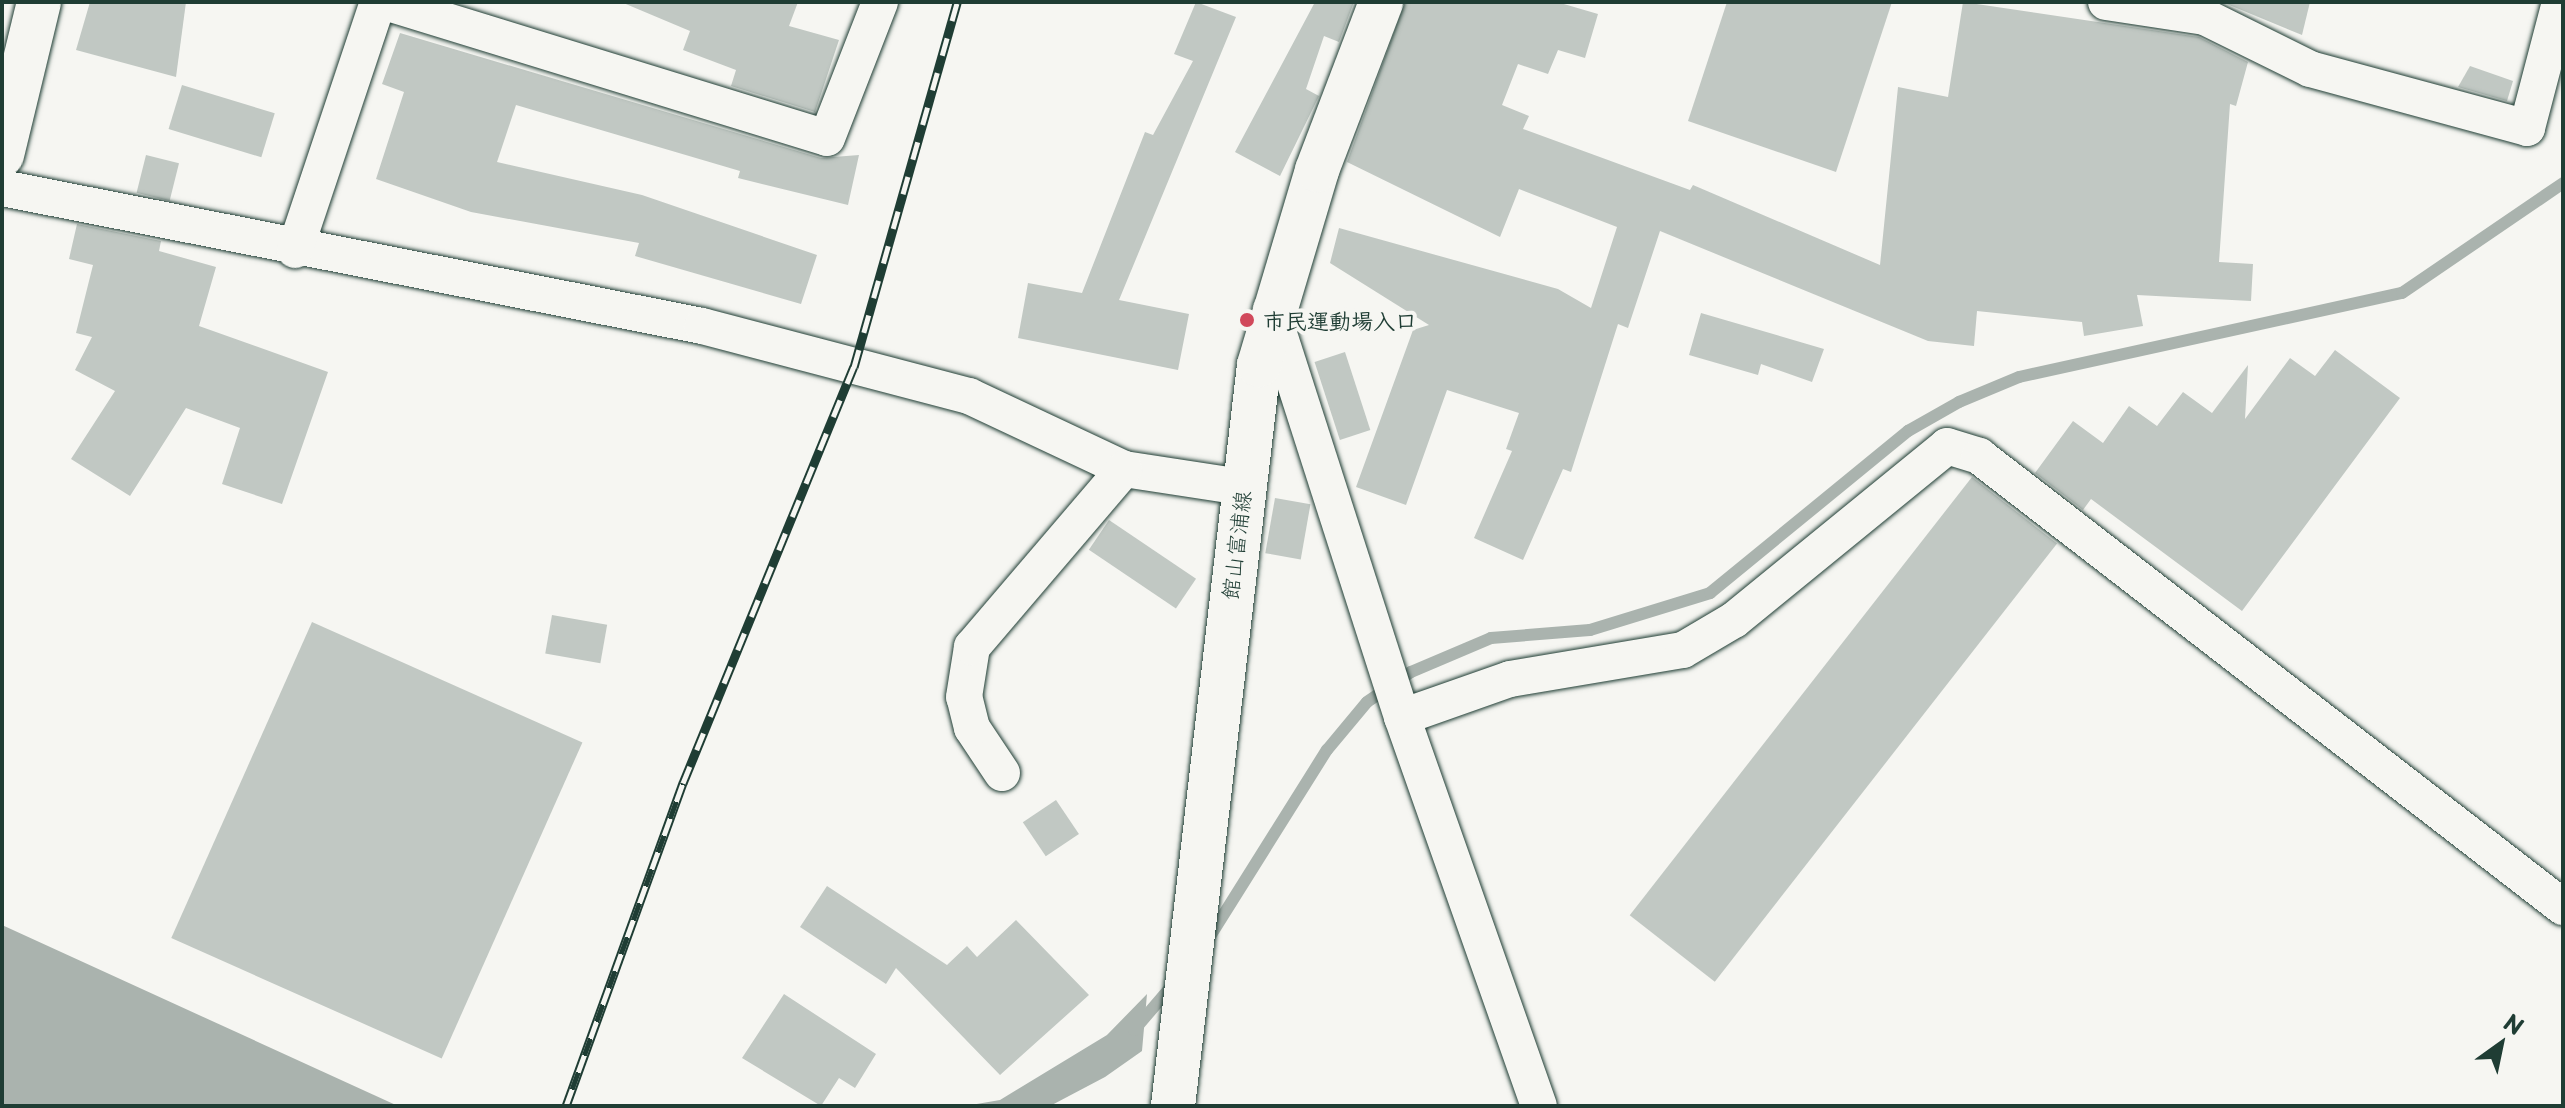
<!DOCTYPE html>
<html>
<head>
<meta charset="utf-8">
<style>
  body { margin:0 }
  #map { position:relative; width:2565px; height:1108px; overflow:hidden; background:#f6f6f2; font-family:"Playpen Sans","Klee One",sans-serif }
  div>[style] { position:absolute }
  .water>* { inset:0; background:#aab3ae }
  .stream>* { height:12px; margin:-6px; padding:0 6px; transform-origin:6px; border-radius:6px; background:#aab3ae }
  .building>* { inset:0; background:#c1c8c3; transform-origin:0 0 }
  .roads { filter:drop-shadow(0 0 2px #1f3d34) drop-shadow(0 0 2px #1f3d34) }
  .minor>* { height:36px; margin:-18px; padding:0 18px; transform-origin:18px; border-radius:18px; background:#f6f6f2 }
  .tertiary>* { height:44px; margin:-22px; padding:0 22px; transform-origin:22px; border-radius:22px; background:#f6f6f2 }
  .secondary>* { height:44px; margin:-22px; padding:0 22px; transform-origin:22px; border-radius:22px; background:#f6f6f2 }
  .rail>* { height:9px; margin-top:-4.5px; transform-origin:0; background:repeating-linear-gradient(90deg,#f6f6f2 0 18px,#1f3d34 0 36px); box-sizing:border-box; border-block:2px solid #1f3d34 }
  .dots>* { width:22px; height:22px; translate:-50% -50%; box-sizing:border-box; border:4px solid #f6f6f2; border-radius:50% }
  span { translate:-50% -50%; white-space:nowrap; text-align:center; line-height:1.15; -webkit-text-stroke:8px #f6f6f2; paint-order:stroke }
  .poi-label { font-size:22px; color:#1f3d34; font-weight:700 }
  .left { translate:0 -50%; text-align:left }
  .street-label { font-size:22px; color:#1f3d34 }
  .frame { position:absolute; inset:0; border:4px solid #1f3d34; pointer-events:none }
  .north { position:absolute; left:2461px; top:1004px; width:80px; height:80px; -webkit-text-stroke:6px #f6f6f2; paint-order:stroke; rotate:33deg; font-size:22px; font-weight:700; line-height:32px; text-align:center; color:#1f3d34 }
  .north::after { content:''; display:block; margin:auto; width:28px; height:36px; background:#1f3d34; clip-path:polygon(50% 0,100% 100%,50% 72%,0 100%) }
</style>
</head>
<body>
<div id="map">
  <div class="water">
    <div style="clip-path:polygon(2px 925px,398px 1106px,2px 1106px)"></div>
    <div style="clip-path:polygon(1147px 994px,1142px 1051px,1105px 1077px,1050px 1106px,965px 1106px,1000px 1100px,1107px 1035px)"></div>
  </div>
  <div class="stream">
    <div style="left:1207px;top:941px;width:226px;rotate:-57.9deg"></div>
    <div style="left:1327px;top:750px;width:62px;rotate:-50.2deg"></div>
    <div style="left:1367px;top:702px;width:53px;rotate:-34.3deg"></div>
    <div style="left:1411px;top:672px;width:87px;rotate:-23deg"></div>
    <div style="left:1491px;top:638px;width:99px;rotate:-4.6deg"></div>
    <div style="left:1590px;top:630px;width:126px;rotate:-17.1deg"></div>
    <div style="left:1710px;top:593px;width:256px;rotate:-39.3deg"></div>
    <div style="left:1908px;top:431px;width:59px;rotate:-29.6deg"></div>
    <div style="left:1959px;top:402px;width:65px;rotate:-22.6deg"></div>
    <div style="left:2019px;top:377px;width:392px;rotate:-12.4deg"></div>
    <div style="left:2402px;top:293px;width:195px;rotate:-34.3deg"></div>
    <div style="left:1134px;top:1030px;width:57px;rotate:-49.3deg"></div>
  </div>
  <div class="building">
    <div style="clip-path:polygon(90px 2px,186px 2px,176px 77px,76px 50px)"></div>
    <div style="clip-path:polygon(621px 2px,798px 2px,789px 26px,839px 40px,815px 112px,731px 86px,736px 70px,683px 50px,690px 31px)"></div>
    <div style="clip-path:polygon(1196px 2px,1236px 17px,1119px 300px,1189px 314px,1178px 370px,1018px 338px,1028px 283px,1082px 293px,1145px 132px,1153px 135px,1193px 61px,1174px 54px)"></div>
    <div style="clip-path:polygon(1315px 2px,1354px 2px,1339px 42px,1324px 36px,1306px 89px,1319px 96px,1280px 176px,1235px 152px)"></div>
    <div style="clip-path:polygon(1405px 2px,1557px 2px,1598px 14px,1585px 58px,1558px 50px,1548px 74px,1518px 64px,1502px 105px,1529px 116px,1523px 129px,1690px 190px,1693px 185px,1880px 265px,1898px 87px,1948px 97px,1963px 2px,2199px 37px,2248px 62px,2236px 106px,2230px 104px,2219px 262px,2253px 264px,2251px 301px,2137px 295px,2143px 326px,2084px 336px,2082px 322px,1977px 311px,1974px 346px,1928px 341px,1660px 231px,1628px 328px,1618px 324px,1571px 472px,1563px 469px,1523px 560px,1474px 538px,1512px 451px,1506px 449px,1519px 413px,1447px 390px,1406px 505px,1356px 487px,1413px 330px,1429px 325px,1330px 263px,1339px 228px,1558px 289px,1591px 308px,1617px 227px,1519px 189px,1500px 237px,1347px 162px)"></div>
    <div style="clip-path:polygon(1727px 2px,1892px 2px,1836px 172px,1688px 121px)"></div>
    <div style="clip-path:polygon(2222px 2px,2310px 2px,2302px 35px)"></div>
    <div style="clip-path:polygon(400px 33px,821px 158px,859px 155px,848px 205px,738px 178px,740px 171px,516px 105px,497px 162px,642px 195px,817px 255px,801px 304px,635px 256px,639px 243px,471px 212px,376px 179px,404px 92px,382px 84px)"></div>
    <div style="clip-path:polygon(2470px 66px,2513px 81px,2507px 101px,2458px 87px)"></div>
    <div style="left:182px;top:85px;width:97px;height:46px;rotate:17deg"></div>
    <div style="left:146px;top:155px;width:34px;height:39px;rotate:14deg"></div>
    <div style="clip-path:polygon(77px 224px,161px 241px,159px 251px,216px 267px,199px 326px,328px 372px,282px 504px,222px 484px,240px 428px,186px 408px,130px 496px,71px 459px,115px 391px,75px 370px,92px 337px,76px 333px,93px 265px,69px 259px)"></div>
    <div style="clip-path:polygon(1701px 313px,1824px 349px,1812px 382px,1761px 364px,1758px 375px,1689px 355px)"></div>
    <div style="clip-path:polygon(2335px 350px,2400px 398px,2242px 611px,2091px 499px,2083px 510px,2035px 473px,2073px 421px,2103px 443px,2129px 406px,2157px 426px,2183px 392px,2212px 413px,2248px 365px,2245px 419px,2290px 358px,2315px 376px)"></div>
    <div style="left:1345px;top:352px;width:82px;height:32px;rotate:72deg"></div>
    <div style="left:1972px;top:477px;width:108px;height:556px;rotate:38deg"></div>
    <div style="left:1275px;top:498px;width:36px;height:56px;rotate:10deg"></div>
    <div style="left:1109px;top:520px;width:105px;height:36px;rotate:34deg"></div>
    <div style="left:552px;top:615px;width:56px;height:39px;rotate:10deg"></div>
    <div style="left:312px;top:622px;width:296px;height:346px;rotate:24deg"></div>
    <div style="left:1056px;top:800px;width:41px;height:40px;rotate:56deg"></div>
    <div style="clip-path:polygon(827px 886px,947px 965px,967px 946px,977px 957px,1016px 920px,1089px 995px,1000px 1075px,896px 968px,886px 984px,800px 927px)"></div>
    <div style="clip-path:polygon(784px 994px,876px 1054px,855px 1088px,839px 1078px,821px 1106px,742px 1058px)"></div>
  </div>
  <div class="roads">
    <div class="minor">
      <div style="left:385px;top:2px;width:462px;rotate:17.1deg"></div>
      <div style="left:827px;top:138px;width:146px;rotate:-68.7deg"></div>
      <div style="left:2106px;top:2px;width:100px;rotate:8.6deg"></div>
      <div style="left:2205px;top:17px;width:117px;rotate:26.3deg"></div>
      <div style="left:2310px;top:69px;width:225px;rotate:15.2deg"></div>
      <div style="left:2527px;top:128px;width:130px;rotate:-75.3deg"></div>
      <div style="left:2px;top:188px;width:713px;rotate:11.15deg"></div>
      <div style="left:702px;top:326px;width:276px;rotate:14.7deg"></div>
      <div style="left:969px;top:396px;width:171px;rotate:25.2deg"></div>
      <div style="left:1124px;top:469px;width:119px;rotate:8.7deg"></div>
      <div style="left:295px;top:250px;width:262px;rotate:-71.5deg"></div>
      <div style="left:1271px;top:309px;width:429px;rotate:72.2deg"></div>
      <div style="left:1402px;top:717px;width:412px;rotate:70.6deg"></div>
      <div style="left:1402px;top:717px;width:114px;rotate:-19.4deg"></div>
      <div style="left:1510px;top:679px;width:175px;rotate:-9.5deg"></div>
      <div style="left:1683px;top:650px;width:59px;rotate:-30.5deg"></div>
      <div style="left:1734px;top:620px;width:275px;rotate:-39.2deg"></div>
      <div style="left:1947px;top:446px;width:34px;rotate:17deg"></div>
      <div style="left:1979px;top:456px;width:738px;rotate:37.68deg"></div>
      <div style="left:1002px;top:773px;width:54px;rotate:-123.7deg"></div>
      <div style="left:972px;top:728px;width:32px;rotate:-104deg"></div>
      <div style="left:964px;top:697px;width:51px;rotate:-80.9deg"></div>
      <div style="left:972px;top:647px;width:234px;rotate:-49.5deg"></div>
    </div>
    <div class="tertiary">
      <div style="left:2px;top:155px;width:157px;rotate:-76.4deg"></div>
    </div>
    <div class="secondary">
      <div style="left:1173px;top:1106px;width:746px;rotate:-83.38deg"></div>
      <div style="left:1259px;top:365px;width:203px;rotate:-73.4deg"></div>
      <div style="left:1317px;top:170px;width:180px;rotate:-69.1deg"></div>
    </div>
  </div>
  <div class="rail">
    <div style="left:566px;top:1106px;width:344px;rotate:-70.1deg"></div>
    <div style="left:683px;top:783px;width:450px;rotate:-67.7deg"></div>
    <div style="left:854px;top:367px;width:379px;rotate:-74.2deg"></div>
  </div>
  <div class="dots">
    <div style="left:1247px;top:320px;background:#d1495b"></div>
  </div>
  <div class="poi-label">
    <span class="left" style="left:1263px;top:320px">市民運動場入口</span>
  </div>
  <div class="street-label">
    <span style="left:1235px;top:545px;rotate:-83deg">館山富浦線</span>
  </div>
  <div class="frame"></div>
  <div class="north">N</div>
</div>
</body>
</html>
